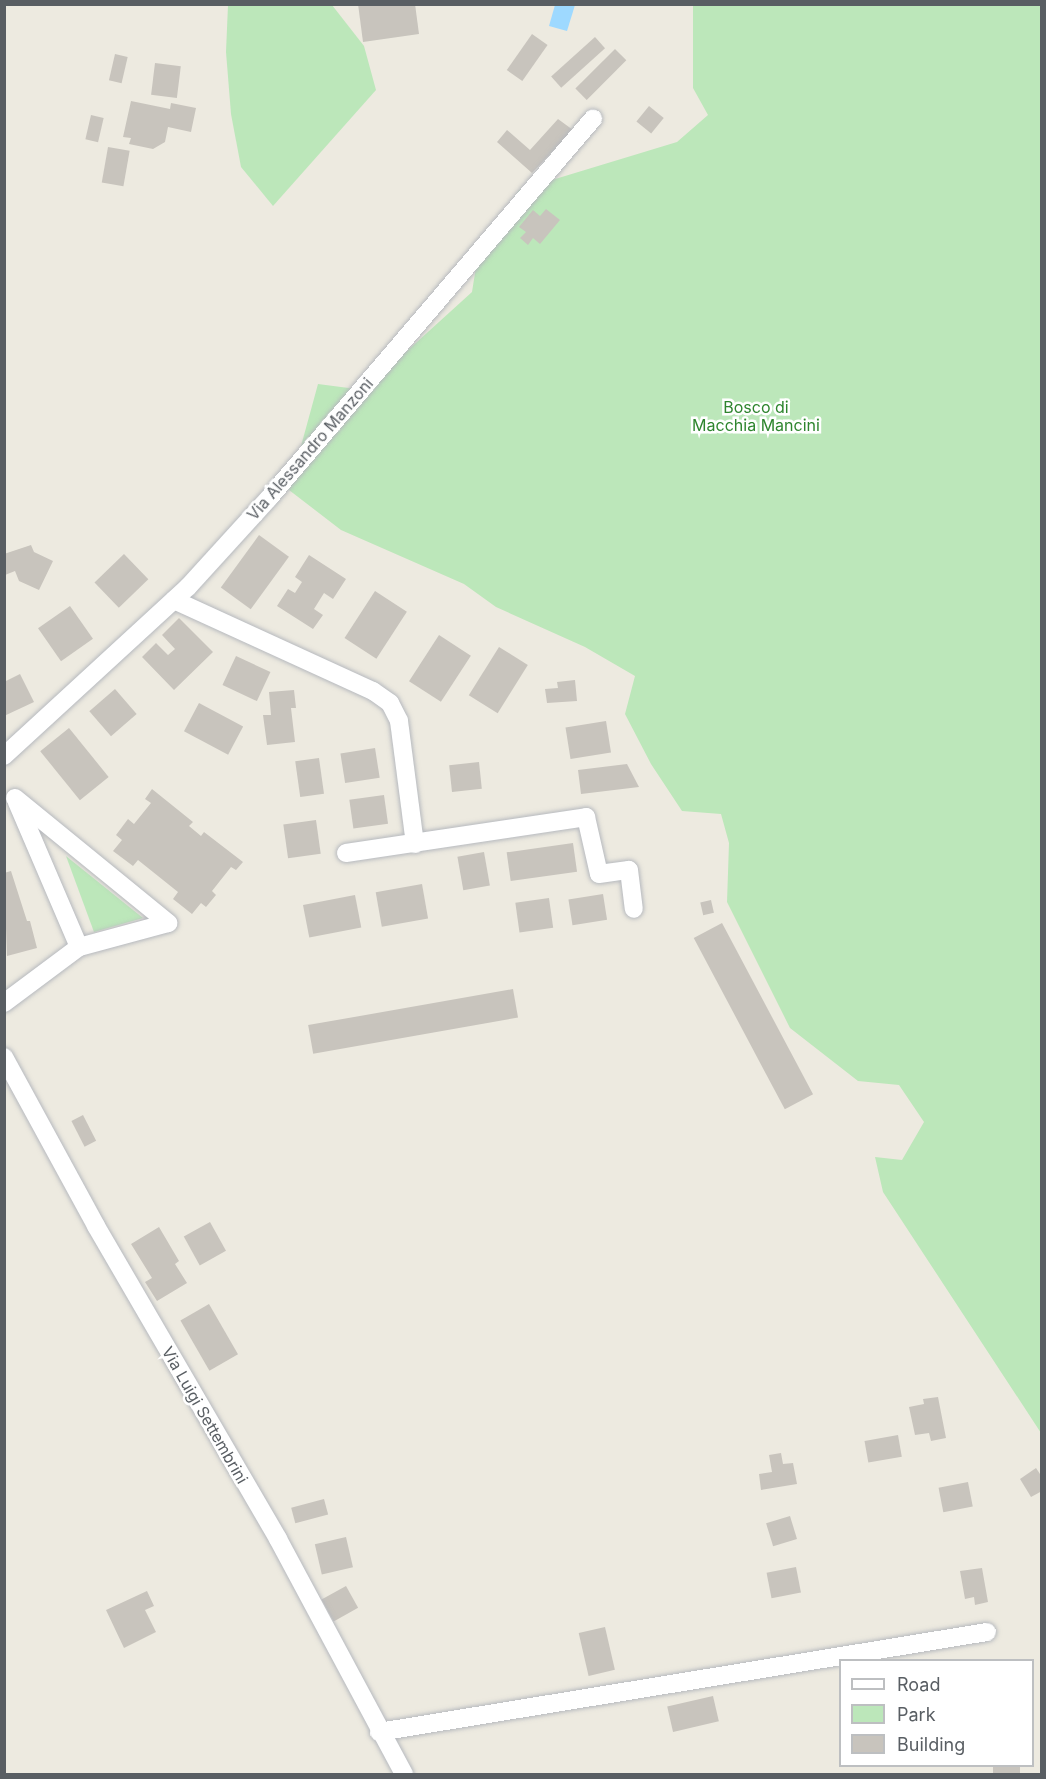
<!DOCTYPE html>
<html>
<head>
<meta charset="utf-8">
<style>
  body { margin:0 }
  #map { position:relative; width:1046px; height:1779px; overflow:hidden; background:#edeae0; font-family:Inter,sans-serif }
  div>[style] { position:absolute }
  .green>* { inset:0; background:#bce7ba }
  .water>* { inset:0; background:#9ed9ff }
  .building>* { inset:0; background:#c8c4bd; transform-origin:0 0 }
  .roads { filter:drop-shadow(0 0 2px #b6b9be) drop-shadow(0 0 2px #b6b9be) }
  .minor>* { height:18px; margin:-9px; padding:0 9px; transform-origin:9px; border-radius:9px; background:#fff }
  span { translate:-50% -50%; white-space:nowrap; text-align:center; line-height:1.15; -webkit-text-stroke:5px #fff; paint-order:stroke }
  .park-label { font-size:16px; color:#2e852e }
  .street-label { font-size:16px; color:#595e63 }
  .frame { position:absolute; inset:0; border:6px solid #595e63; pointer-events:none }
  .legend { position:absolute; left:839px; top:1659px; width:195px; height:108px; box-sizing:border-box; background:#fff; border:2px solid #bdbfc1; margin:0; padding:8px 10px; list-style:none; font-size:18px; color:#595e63 }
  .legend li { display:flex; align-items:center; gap:12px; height:30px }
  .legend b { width:30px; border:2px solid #bdbfc1 }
</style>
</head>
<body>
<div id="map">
  <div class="green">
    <div style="clip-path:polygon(228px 5px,332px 5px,364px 46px,376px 90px,273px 206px,241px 167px,231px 114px,226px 52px)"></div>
    <div style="clip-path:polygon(693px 5px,1041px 5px,1041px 1433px,883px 1192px,875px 1157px,902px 1160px,924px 1122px,899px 1085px,858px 1081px,790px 1028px,727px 902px,729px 843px,721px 814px,682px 811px,651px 764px,625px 714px,635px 676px,585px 647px,496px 607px,464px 584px,341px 530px,289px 490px,318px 384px,364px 390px,472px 292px,479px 248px,519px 190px,677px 142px,708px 115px,693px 88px)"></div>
    <div style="clip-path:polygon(66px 856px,143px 918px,94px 932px)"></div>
  </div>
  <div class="water">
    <div style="clip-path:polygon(555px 5px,575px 5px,567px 31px,549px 26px)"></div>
  </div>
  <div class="building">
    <div style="clip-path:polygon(358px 4px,415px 4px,419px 34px,363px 42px)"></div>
    <div style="left:532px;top:34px;width:19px;height:44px;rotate:35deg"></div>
    <div style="left:595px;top:37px;width:15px;height:59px;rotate:48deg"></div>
    <div style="left:615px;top:49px;width:16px;height:56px;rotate:45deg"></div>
    <div style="left:115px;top:54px;width:13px;height:27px;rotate:13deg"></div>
    <div style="left:155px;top:63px;width:26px;height:32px;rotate:7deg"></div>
    <div style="clip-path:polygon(131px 101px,170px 109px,171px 103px,196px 108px,191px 132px,168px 127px,165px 142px,153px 149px,129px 144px,131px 138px,123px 137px)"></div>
    <div style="left:649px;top:106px;width:19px;height:20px;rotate:39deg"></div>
    <div style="left:91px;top:115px;width:13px;height:25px;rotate:13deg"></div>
    <div style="clip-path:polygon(558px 119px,573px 130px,532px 173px,497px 142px,507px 130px,530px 150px)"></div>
    <div style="left:108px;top:147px;width:22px;height:36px;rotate:10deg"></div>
    <div style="clip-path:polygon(546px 209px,560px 220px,540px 244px,533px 238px,528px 245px,520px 238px,526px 232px,519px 227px,533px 210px,540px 216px)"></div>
    <div style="left:259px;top:535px;width:37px;height:65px;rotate:36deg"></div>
    <div style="clip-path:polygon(31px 545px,34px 552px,53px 561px,39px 590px,19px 581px,15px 571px,5px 575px,4px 573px,4px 554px)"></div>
    <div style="left:124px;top:554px;width:35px;height:41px;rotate:46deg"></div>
    <div style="clip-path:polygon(309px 555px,346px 579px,333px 599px,324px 593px,314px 609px,323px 615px,313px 629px,277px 606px,288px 589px,295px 593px,302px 582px,295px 577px)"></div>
    <div style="left:375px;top:591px;width:38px;height:56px;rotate:33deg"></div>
    <div style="left:70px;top:606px;width:40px;height:39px;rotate:55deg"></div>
    <div style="clip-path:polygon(179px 618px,213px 652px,174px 690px,142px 657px,156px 643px,168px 655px,175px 649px,162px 635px)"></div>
    <div style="left:439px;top:635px;width:38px;height:55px;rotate:33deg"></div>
    <div style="left:499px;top:647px;width:34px;height:57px;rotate:32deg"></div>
    <div style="left:236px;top:656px;width:38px;height:32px;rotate:25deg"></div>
    <div style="clip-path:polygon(20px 674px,34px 702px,4px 716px,4px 682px)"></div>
    <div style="clip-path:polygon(575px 680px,577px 701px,547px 703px,545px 689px,558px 688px,557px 682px)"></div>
    <div style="left:115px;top:689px;width:33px;height:34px;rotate:49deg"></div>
    <div style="clip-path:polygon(294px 690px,296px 708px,291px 708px,295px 742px,267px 745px,263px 715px,271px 715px,269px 692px)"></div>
    <div style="left:199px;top:703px;width:50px;height:32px;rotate:28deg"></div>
    <div style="left:606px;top:721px;width:32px;height:41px;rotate:81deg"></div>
    <div style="left:69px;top:728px;width:63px;height:37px;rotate:51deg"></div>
    <div style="left:375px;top:748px;width:30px;height:35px;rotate:81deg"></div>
    <div style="left:319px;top:758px;width:36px;height:24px;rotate:82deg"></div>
    <div style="left:479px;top:762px;width:27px;height:30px;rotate:84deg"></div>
    <div style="clip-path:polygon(627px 764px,639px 787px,581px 794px,578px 770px)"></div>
    <div style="clip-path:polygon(152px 789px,193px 822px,189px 826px,201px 836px,204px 832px,243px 862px,236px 870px,231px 867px,212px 891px,216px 895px,206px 907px,201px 903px,192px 914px,173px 899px,178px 892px,138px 860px,133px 866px,113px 851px,122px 840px,116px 835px,128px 819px,134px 824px,151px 803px,145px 799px)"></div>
    <div style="left:384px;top:795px;width:29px;height:35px;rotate:82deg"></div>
    <div style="left:316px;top:820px;width:34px;height:33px;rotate:82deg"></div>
    <div style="left:573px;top:843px;width:29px;height:67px;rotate:82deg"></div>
    <div style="left:484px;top:852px;width:34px;height:27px;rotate:80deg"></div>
    <div style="clip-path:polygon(11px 871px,27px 921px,30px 921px,37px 948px,7px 956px,4px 873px)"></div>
    <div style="left:422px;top:884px;width:35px;height:47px;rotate:80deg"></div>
    <div style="left:603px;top:894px;width:26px;height:35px;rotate:81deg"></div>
    <div style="left:355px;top:895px;width:33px;height:53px;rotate:79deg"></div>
    <div style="left:549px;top:898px;width:30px;height:34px;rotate:82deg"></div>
    <div style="left:711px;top:900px;width:13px;height:11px;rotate:77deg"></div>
    <div style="left:722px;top:923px;width:194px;height:32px;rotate:62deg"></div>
    <div style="left:513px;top:989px;width:29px;height:208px;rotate:80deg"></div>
    <div style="left:83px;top:1115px;width:29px;height:13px;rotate:63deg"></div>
    <div style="left:210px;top:1222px;width:33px;height:30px;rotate:61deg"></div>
    <div style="clip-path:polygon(159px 1227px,179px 1261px,175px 1264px,187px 1283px,157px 1301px,145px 1282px,152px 1278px,131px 1244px)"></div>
    <div style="left:209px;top:1304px;width:58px;height:33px;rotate:60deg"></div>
    <div style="clip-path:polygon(938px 1397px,946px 1438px,931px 1441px,929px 1433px,915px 1435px,909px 1407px,924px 1404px,923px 1399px)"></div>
    <div style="left:898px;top:1435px;width:22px;height:34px;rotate:80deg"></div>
    <div style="clip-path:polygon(781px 1453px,783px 1464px,793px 1463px,797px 1484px,761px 1490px,759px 1474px,772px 1472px,769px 1455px)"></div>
    <div style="clip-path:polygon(1036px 1468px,1042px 1477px,1042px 1491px,1031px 1497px,1020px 1479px)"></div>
    <div style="left:968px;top:1482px;width:25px;height:30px;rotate:79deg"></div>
    <div style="left:324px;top:1499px;width:16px;height:34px;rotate:75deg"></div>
    <div style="left:790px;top:1516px;width:24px;height:25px;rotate:73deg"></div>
    <div style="left:346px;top:1537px;width:31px;height:32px;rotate:77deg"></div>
    <div style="left:796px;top:1567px;width:26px;height:30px;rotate:79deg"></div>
    <div style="clip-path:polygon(982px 1568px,988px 1602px,975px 1605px,974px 1597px,965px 1599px,960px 1571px)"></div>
    <div style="left:346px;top:1586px;width:25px;height:28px;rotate:61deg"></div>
    <div style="clip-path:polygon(147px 1591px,154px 1606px,145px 1610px,156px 1632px,124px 1648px,106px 1610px)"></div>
    <div style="left:605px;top:1627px;width:44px;height:27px;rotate:77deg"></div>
    <div style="left:713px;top:1696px;width:26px;height:47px;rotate:77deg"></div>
    <div style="left:993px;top:1766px;width:27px;height:8px"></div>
  </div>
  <div class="roads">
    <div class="minor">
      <div style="left:174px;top:600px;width:219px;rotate:24.6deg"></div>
      <div style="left:373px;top:691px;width:21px;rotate:35deg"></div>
      <div style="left:390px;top:703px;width:20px;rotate:63deg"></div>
      <div style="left:399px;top:721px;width:124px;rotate:82.6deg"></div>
      <div style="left:4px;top:756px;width:250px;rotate:-42.6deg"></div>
      <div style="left:188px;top:587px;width:120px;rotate:-47.7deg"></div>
      <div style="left:269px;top:498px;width:499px;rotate:-49.5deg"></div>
      <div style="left:15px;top:798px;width:198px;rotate:39.2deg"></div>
      <div style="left:168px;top:923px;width:92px;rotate:164.9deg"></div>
      <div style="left:346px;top:853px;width:243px;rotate:-8.5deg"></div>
      <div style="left:586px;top:817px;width:58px;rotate:77.2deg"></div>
      <div style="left:599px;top:874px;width:30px;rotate:-8deg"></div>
      <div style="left:629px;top:870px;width:39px;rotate:83deg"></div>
      <div style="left:4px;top:1003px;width:94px;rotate:-36.7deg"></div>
      <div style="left:79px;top:947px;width:158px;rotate:-113.2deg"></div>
      <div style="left:4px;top:1057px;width:192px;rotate:61.4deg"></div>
      <div style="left:96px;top:1226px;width:362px;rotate:59.8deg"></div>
      <div style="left:278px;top:1539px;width:267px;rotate:61.8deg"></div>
      <div style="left:379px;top:1732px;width:616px;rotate:-9.34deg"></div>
    </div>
  </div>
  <div class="park-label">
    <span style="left:756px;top:416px">Bosco di<br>Macchia Mancini</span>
  </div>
  <div class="street-label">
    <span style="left:310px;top:449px;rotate:-49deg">Via Alessandro Manzoni</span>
    <span style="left:205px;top:1415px;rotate:60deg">Via Luigi Settembrini</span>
  </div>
  <div class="frame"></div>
  <ul class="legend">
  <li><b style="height:8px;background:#fff"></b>Road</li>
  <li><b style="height:16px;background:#bce7ba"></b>Park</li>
  <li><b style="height:16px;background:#c8c4bd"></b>Building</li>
  </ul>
</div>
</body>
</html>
